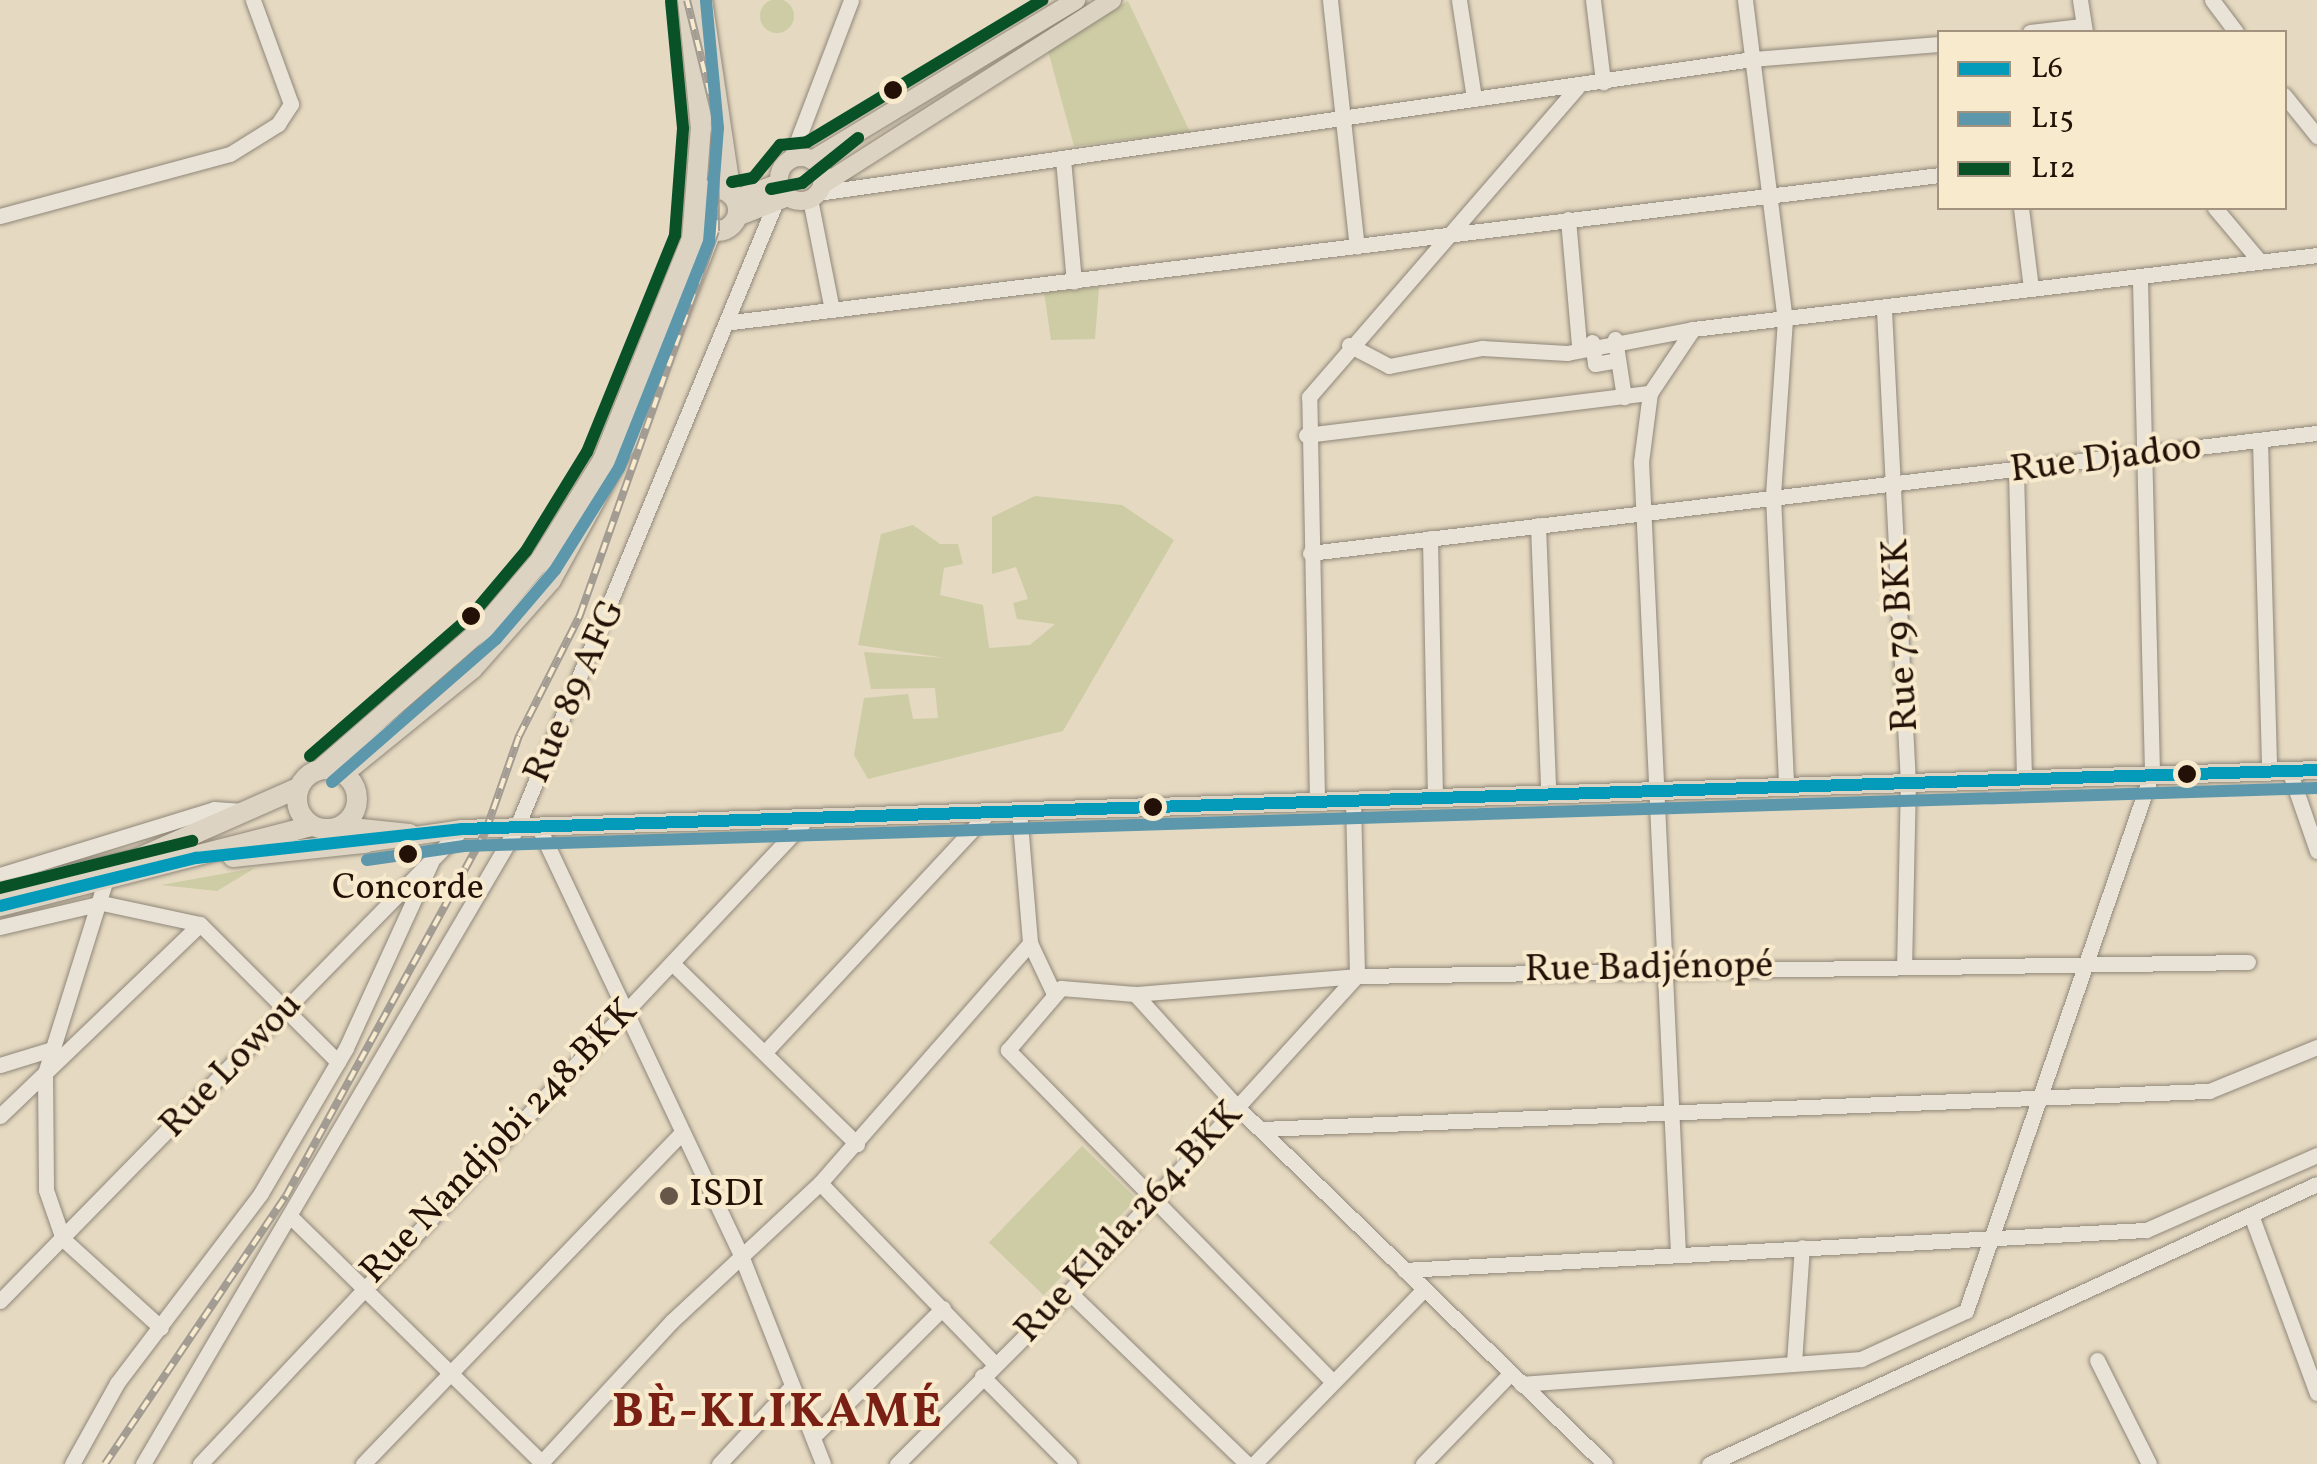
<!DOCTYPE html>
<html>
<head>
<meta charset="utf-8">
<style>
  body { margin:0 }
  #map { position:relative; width:2317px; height:1464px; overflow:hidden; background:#e5d9c1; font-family:Vollkorn,serif }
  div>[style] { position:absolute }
  .green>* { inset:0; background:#cdcca5; transform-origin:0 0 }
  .round { border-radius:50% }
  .roads { filter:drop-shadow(0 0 2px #908779) drop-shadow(0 0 2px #908779) }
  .minor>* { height:15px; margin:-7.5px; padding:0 7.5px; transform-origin:7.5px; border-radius:7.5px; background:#e9e3d7 }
  .major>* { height:18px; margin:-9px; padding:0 9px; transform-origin:9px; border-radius:9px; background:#dcd3c2 }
  .major>.ring { margin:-9px; padding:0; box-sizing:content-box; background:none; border:18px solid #dcd3c2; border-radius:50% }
  .highway>* { height:20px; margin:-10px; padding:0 10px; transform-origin:10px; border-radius:10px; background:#dcd3c2 }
  .highway>.ring { margin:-10px; padding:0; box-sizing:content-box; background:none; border:20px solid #dcd3c2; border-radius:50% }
  .rail>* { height:8px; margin-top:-4px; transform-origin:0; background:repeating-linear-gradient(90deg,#f8eacd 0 11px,#a39c92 0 22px); box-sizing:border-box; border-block:2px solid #a39c92 }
  .bus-1>* { height:12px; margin:-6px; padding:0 6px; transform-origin:6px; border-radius:6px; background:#049aba }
  .bus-2>* { height:12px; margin:-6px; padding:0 6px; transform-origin:6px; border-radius:6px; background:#5c97ab }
  .bus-3>* { height:12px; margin:-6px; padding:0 6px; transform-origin:6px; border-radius:6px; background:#095228 }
  .dots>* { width:28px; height:28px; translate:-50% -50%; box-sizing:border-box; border:5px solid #f8eacd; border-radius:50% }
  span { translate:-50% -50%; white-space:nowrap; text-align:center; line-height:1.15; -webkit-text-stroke:8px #f8eacd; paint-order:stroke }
  .bus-label { font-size:36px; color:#231107 }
  .street-label { font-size:38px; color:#231107 }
  .poi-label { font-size:38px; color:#231107 }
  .left { translate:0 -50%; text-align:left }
  .district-label { font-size:48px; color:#7a1f14; font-weight:700; letter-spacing:2.5px }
  .legend { position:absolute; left:1937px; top:30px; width:350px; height:180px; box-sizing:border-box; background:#f8eacd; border:2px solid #a3937e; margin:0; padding:12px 18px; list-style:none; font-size:30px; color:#231107 }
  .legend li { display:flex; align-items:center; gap:20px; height:50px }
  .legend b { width:50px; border:2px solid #a3937e }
</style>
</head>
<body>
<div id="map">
  <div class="green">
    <div class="round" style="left:760px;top:-1px;width:34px;height:34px"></div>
    <div style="clip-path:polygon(1128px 1px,1190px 132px,1074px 146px,1047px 47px)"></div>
    <div style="clip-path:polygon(1099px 287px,1095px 339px,1051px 340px,1044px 292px)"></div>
    <div style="clip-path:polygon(1035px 496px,1122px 505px,1174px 540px,1063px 731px,868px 779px,854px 755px,864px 698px,908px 694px,913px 719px,938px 718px,935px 688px,871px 689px,864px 652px,946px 658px,858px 645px,881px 534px,913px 525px,940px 544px,958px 544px,963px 564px,944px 568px,940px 595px,983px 605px,989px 648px,1030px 645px,1055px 624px,1017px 619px,1013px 603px,1028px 599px,1016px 567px,992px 574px,992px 517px)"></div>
    <div style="clip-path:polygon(255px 868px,217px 891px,161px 885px)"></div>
    <div style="left:1082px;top:1146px;width:76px;height:134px;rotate:44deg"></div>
  </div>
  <div class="roads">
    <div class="minor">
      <div style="left:1330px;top:0;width:248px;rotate:83.8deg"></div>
      <div style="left:1459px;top:0;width:99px;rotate:81.3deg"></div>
      <div style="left:1593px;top:0;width:83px;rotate:83deg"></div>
      <div style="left:1745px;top:0;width:321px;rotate:82.9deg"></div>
      <div style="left:1785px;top:319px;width:177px;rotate:93.9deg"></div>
      <div style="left:1773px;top:496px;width:287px;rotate:87.4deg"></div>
      <div style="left:2080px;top:0;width:32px;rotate:81deg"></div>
      <div style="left:2212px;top:0;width:40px;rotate:53deg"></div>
      <div style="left:2030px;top:32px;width:50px;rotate:-6.8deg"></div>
      <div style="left:2284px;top:95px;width:53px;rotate:51.2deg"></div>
      <div style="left:1063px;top:159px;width:123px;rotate:84.9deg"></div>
      <div style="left:790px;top:160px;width:171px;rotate:-69.1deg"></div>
      <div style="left:818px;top:193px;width:944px;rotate:-8.16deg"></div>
      <div style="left:1752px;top:59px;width:189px;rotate:-4.6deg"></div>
      <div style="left:810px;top:199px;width:113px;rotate:78.8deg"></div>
      <div style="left:2021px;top:208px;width:81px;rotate:82.9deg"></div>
      <div style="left:2215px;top:208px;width:67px;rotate:49.9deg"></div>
      <div style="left:0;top:216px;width:238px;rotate:-15.1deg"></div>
      <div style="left:230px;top:154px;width:57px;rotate:-32deg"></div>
      <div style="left:278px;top:124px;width:24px;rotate:-57deg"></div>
      <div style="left:291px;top:104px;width:111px;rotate:-110.1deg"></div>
      <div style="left:1568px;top:219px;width:126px;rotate:85deg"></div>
      <div style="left:1884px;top:310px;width:470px;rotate:87.1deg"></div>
      <div style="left:1908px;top:779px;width:185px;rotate:91.2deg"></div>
      <div style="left:732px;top:322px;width:1217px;rotate:-6.94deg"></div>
      <div style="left:1615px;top:339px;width:59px;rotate:81.2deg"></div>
      <div style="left:1592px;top:342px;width:22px;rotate:82deg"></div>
      <div style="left:1595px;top:364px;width:23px;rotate:-10deg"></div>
      <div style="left:1349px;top:345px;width:45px;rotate:27.7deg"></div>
      <div style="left:1389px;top:366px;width:95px;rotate:-11deg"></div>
      <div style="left:1482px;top:348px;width:85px;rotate:3.4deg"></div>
      <div style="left:1567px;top:353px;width:128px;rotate:-10.8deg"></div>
      <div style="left:1306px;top:435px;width:347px;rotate:-7deg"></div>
      <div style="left:2260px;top:441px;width:329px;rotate:88.4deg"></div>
      <div style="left:2016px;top:472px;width:302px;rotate:88.5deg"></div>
      <div style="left:1538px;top:525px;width:266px;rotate:87.8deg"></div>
      <div style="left:1430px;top:538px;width:257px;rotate:88.9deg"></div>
      <div style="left:1310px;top:553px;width:1014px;rotate:-6.8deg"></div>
      <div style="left:2289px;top:770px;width:86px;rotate:70.9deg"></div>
      <div style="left:1317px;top:799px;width:402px;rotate:-91.1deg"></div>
      <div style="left:1309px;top:397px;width:409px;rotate:-49.1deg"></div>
      <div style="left:1019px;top:811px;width:132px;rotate:85.2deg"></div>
      <div style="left:1030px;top:943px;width:56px;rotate:64.8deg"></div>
      <div style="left:540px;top:830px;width:473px;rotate:64.7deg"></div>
      <div style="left:742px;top:1258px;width:221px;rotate:68.5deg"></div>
      <div style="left:0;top:875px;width:224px;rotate:-17.1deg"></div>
      <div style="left:214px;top:809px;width:32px;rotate:4deg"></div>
      <div style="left:105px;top:882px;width:200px;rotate:107.4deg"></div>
      <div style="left:45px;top:1073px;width:117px;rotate:89.5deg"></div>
      <div style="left:46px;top:1190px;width:52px;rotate:70.9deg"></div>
      <div style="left:63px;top:1239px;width:132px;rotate:42.2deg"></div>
      <div style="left:0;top:927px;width:105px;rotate:-13.2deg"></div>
      <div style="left:102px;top:903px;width:100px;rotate:12.1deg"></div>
      <div style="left:200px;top:924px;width:195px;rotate:45deg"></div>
      <div style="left:672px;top:963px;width:259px;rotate:44.4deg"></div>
      <div style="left:1135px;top:994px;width:154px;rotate:47.9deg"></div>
      <div style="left:1238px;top:1108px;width:511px;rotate:44.13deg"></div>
      <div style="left:765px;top:1052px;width:328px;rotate:-47deg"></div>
      <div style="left:0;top:1065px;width:54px;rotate:-17.1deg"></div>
      <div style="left:0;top:1116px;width:277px;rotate:-43.8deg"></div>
      <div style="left:1261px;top:1129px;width:949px;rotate:-2.3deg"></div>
      <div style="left:2209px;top:1091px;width:117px;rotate:-22.2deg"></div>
      <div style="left:820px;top:1183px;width:252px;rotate:46deg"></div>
      <div style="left:2251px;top:1215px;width:190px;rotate:69.7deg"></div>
      <div style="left:293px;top:1219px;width:350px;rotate:44.4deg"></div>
      <div style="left:1678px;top:1254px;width:793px;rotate:-92.67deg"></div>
      <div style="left:1641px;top:462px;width:70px;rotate:-82.6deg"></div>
      <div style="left:1650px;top:393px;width:77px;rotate:-56.1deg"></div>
      <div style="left:1693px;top:329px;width:628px;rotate:-6.76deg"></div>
      <div style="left:1404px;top:1270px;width:743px;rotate:-3.09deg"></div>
      <div style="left:2146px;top:1230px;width:187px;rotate:-23.7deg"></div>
      <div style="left:1069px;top:1292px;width:248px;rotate:44deg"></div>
      <div style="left:0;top:1301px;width:660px;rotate:-45.61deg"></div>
      <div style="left:2097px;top:1360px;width:116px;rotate:63.4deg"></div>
      <div style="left:1794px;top:1363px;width:116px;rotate:-86.1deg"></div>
      <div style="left:982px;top:1376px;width:124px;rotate:45.3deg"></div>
      <div style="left:1333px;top:1382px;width:465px;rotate:-134.4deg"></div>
      <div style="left:1008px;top:1050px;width:82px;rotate:-49.5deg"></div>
      <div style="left:1061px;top:988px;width:74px;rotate:4.6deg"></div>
      <div style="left:1135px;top:994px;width:223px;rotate:-4.6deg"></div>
      <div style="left:1357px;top:976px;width:891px;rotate:-0.9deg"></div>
      <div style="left:1521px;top:1384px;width:341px;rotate:-4.2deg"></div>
      <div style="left:1861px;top:1359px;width:115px;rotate:-24.6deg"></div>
      <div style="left:1966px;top:1311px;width:570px;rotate:-70.96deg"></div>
      <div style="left:2152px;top:772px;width:496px;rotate:-91.4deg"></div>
      <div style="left:813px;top:1437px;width:183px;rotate:-44.8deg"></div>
      <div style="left:72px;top:1464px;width:93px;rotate:-60.9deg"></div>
      <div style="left:117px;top:1383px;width:238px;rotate:-52.8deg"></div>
      <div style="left:261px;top:1193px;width:168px;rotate:-59.6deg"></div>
      <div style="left:346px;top:1048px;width:205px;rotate:-65.4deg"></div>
      <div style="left:143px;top:1464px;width:736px;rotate:-59.57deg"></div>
      <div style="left:516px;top:829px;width:674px;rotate:-67.5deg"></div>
      <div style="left:200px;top:1464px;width:880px;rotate:-46.75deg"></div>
      <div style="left:363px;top:1464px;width:460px;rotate:-46.1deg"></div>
      <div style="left:540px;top:1464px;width:195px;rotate:-47.3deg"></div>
      <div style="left:672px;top:1321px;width:202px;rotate:-43deg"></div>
      <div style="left:820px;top:1183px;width:319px;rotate:-48.8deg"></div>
      <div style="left:719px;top:1464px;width:105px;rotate:-46.9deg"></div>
      <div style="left:897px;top:1464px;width:243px;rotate:-45deg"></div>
      <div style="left:1069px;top:1292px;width:428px;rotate:-47.7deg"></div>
      <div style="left:1357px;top:976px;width:177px;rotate:-91.3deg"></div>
      <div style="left:1254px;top:1464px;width:241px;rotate:-45.8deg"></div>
      <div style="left:1423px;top:1464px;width:125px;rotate:-46deg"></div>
      <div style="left:1709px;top:1464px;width:669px;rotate:-24.73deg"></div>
    </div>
    <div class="major">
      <div class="ring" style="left:779px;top:157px;width:26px;height:26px"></div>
      <div style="left:812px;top:160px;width:309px;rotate:-31.2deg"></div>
      <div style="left:822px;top:185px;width:344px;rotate:-32.5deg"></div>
      <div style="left:735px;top:199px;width:47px;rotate:-20deg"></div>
      <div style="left:737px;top:217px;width:55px;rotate:-21.4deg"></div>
      <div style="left:342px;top:826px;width:68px;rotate:5.9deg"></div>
      <div style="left:332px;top:829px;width:36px;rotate:23deg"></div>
      <div style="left:365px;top:843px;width:98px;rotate:-8.2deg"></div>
      <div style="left:462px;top:829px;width:1856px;rotate:-1.82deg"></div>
    </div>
    <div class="highway">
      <div style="left:702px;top:0;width:197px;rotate:81.5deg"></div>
      <div class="ring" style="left:696px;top:189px;width:22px;height:22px"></div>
      <div class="ring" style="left:297px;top:769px;width:40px;height:40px"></div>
      <div style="left:321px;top:769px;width:215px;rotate:-41deg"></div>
      <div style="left:483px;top:628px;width:88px;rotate:-49.6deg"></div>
      <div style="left:540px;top:561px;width:119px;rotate:-58deg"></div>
      <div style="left:603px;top:460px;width:238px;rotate:-68.1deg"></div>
      <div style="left:692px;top:239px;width:111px;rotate:-85.4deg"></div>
      <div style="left:701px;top:128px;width:129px;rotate:-95.8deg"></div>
      <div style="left:344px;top:773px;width:165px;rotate:-39.1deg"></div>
      <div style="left:472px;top:669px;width:119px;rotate:-48.4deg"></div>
      <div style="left:551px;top:580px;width:172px;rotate:-61.2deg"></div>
      <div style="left:634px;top:429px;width:212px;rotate:-68.7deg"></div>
      <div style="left:233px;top:857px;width:133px;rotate:-6.1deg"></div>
      <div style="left:0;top:891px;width:141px;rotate:-13.1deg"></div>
      <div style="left:137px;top:859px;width:176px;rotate:-23.8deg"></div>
      <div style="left:0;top:906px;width:321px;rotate:-14.4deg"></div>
    </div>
  </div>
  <div class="rail">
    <div style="left:105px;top:1464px;width:323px;rotate:-56deg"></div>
    <div style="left:286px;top:1196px;width:417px;rotate:-61.3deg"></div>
    <div style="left:486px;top:830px;width:100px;rotate:-70.7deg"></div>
    <div style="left:519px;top:736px;width:136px;rotate:-63.2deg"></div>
    <div style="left:580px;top:615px;width:407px;rotate:-70.5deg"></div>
    <div style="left:716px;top:231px;width:116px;rotate:-90.5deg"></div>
    <div style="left:715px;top:115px;width:118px;rotate:-103.7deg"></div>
  </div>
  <div class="bus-1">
    <div style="left:0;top:906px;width:202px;rotate:-13.8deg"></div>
    <div style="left:196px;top:858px;width:268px;rotate:-6.2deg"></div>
    <div style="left:462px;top:829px;width:1856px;rotate:-1.82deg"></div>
  </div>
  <div class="bus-2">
    <div style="left:332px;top:782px;width:218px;rotate:-41.1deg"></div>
    <div style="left:496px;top:639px;width:91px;rotate:-49.5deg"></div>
    <div style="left:555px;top:570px;width:120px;rotate:-57.9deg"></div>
    <div style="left:619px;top:468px;width:243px;rotate:-68.3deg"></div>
    <div style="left:709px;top:242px;width:114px;rotate:-85.5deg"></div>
    <div style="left:718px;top:128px;width:129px;rotate:-95.4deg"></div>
    <div style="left:367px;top:860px;width:98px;rotate:-8.2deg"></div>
    <div style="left:464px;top:846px;width:1854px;rotate:-1.79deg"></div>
  </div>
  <div class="bus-3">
    <div style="left:732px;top:182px;width:21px;rotate:-11deg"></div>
    <div style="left:753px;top:178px;width:43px;rotate:-50.7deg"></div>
    <div style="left:780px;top:145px;width:27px;rotate:-6deg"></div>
    <div style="left:807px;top:142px;width:275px;rotate:-31.1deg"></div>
    <div style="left:771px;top:189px;width:32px;rotate:-11deg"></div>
    <div style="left:802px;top:183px;width:72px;rotate:-38.8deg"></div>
    <div style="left:310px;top:756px;width:213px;rotate:-41deg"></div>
    <div style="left:471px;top:616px;width:85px;rotate:-49.8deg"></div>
    <div style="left:526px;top:551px;width:116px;rotate:-58.4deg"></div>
    <div style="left:587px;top:452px;width:234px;rotate:-67.9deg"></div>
    <div style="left:675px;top:235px;width:107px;rotate:-85.7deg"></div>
    <div style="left:683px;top:128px;width:127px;rotate:-95.4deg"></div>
    <div style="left:0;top:888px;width:198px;rotate:-13.8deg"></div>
  </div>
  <div class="dots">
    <div style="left:893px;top:90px;background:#231107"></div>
    <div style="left:471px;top:616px;background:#231107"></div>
    <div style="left:2187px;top:774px;background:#231107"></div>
    <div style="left:1153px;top:807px;background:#231107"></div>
    <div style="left:408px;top:854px;background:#231107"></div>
    <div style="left:669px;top:1196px;background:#675748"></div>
  </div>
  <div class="bus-label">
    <span style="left:408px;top:890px">Concorde</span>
  </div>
  <div class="street-label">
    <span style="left:2106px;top:460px;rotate:-7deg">Rue Djadoo</span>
    <span style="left:1902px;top:635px;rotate:-93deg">Rue 79 BKK</span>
    <span style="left:576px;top:692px;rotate:-66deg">Rue 89 AFG</span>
    <span style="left:1649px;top:969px;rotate:-1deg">Rue Badjénopé</span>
    <span style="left:232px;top:1066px;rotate:-46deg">Rue Lowou</span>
    <span style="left:500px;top:1142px;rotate:-46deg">Rue Nandjobi 248.BKK</span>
    <span style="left:1130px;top:1223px;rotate:-47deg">Rue Klala.264.BKK</span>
  </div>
  <div class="poi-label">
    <span class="left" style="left:689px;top:1196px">ISDI</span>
  </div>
  <div class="district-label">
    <span style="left:778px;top:1414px">BÈ-KLIKAMÉ</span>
  </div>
  <ul class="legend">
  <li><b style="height:12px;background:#049aba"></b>L6</li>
  <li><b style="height:12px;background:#5c97ab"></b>L15</li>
  <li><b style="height:12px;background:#095228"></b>L12</li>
  </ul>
</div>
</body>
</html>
